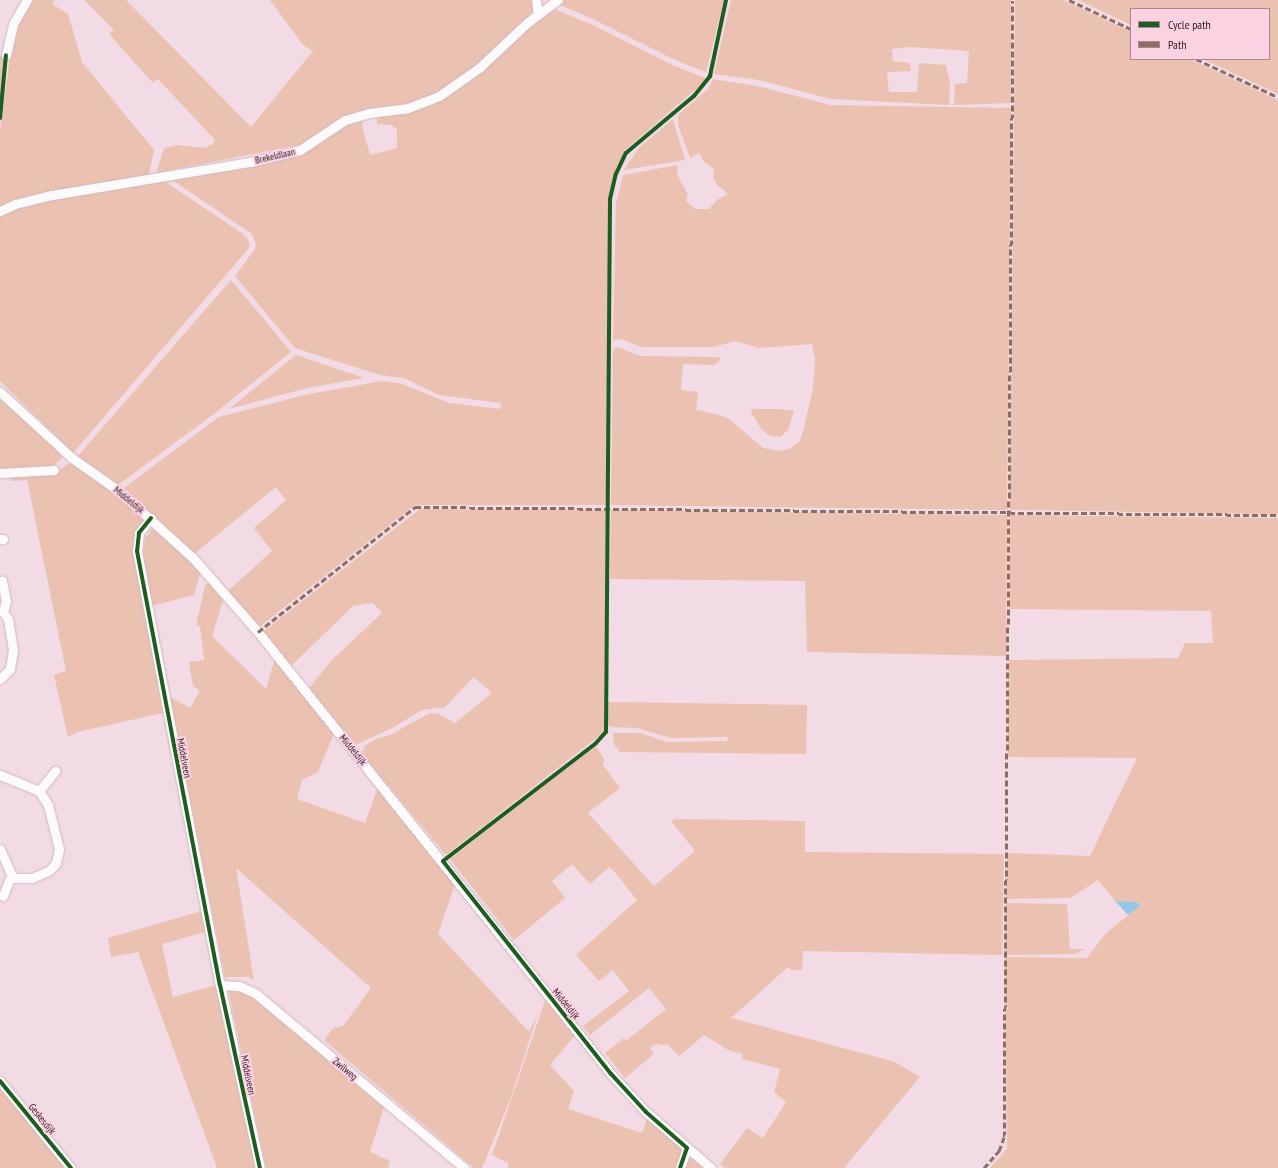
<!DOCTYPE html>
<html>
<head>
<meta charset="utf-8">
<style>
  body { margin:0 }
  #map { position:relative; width:1278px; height:1168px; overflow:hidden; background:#f2dbe4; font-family:"PT Sans Narrow",sans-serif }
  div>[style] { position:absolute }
  .green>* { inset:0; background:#ebc1b1 }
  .water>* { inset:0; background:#94c7e8 }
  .roads { filter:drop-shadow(0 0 1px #cdbac2) drop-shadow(0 0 1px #cdbac2) }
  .minor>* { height:9px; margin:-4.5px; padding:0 4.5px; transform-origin:4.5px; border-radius:4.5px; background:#fdfafb }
  .quiet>* { height:3px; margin-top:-1.5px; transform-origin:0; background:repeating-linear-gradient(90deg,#8d6e63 0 6px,transparent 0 9px) }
  .cycleway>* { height:4px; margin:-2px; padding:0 2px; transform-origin:2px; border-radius:2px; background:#1b5e20 }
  span { translate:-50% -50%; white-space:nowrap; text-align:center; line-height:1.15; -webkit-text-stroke:4px #fbd2e2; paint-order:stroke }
  .street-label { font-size:10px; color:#2a1820 }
  .legend { position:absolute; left:1130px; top:8px; width:140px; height:52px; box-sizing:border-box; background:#fbd2e2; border:1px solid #a78894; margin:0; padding:5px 7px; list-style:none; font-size:12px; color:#2a1820 }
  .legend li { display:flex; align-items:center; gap:8px; height:20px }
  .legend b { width:20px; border:1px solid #a78894 }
</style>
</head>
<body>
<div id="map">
  <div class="green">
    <div style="clip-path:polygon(30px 0,55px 0,52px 4px,68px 14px,82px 62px,154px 150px,149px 175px,0 207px,0 130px,11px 50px,20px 19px)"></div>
    <div style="clip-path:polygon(84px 0,126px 0,251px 127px,313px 51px,303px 45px,270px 0,534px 0,534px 9px,529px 16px,475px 67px,444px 89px,416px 102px,369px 110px,308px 143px,156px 173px,164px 148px,178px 145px,204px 148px,213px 144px,215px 140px,158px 79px,153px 83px,109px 34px,114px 30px)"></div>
    <div style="clip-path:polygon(561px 0,724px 0,706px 72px,675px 60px,595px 20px,556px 3px)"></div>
    <div style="clip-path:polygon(731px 0,1011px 0,1011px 103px,954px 105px,955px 84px,967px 83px,969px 51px,911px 47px,892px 49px,893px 61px,910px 63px,911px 71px,887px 72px,889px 92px,917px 92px,919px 63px,946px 65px,950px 83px,949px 105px,831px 99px,759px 80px,714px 74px)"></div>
    <div style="clip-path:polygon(1015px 0,1064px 0,1131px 32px,1131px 59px,1190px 59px,1278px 100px,1278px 514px,1010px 510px)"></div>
    <div style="clip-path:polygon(1078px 0,1278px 0,1278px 94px,1203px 59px,1269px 59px,1269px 9px,1131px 9px,1131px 25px)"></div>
    <div style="clip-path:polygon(549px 7px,593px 25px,672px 65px,705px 78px,703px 83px,624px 151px,613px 186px,610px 221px,606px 505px,415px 505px,259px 627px,228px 591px,272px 551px,254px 528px,286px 500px,276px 487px,194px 554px,124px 488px,219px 417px,309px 394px,383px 381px,402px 384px,449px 403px,500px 409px,501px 403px,439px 395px,404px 378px,380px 375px,295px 348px,235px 276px,255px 249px,256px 244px,252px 234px,169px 178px,276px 160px,337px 128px,364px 117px,362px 126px,370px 155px,397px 148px,397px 129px,391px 125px,377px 124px,377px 114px,426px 105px)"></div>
    <div style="clip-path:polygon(1px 56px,5px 62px,0 103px,0 56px)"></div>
    <div style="clip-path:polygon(713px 79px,757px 86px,830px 105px,1011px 108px,1007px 510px,611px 505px,613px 350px,617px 347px,640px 356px,719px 357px,720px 360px,714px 365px,683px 364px,681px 390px,698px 392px,696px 410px,720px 415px,729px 419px,763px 448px,779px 451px,789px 449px,799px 442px,803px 432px,813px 388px,815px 361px,812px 344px,759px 348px,736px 341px,713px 347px,641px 347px,621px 339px,613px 340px,616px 204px,623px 175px,678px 165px,677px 175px,688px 194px,686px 201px,695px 209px,709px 209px,717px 200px,728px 194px,717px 185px,713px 177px,714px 169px,704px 162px,699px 153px,690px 158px,678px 125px,678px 115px,708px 89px)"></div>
    <div style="clip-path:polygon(673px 119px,685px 160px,624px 170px,639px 148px)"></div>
    <div style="clip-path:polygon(161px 179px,243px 234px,249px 241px,249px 248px,73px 453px,0 381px,0 215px,35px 202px)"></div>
    <div style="clip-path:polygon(231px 280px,291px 352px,215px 413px,118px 485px,77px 457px)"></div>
    <div style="clip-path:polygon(296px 355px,364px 378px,307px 388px,229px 409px)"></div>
    <div style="clip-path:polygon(0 396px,66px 454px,55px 465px,50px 468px,0 469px)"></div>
    <div style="clip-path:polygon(752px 409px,780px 409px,794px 411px,788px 430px,780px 437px,770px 436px,762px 430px,751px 412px)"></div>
    <div style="clip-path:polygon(72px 461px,145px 517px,138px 532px,163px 713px,77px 732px,68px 737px,54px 675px,66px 671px,30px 494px,27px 480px,11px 481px,11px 476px,52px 475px)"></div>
    <div style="clip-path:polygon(420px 509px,606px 510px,604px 732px,446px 855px,361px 753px,365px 749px,363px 747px,376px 739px,390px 735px,430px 713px,439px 714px,455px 723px,492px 693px,474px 677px,445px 707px,422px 710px,392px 728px,355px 745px,309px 688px,332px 660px,382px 613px,380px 610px,372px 603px,353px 606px,291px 666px,263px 632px)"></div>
    <div style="clip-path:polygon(611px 510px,1007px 515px,1006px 656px,807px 652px,805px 581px,610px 579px)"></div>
    <div style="clip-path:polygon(1010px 515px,1278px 518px,1278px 1168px,990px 1168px,1007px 1149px,1005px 957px,1087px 958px,1106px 933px,1140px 906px,1137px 902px,1115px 901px,1098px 880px,1070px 898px,1006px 899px,1007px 853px,1090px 856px,1137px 758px,1008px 757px,1009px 660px,1178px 658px,1185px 643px,1213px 643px,1211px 611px,1010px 609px)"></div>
    <div style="clip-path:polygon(156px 528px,201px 571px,194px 595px,152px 606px,142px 554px,146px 537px,152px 529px)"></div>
    <div style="clip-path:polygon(210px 581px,224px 597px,212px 636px,266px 689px,275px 658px,335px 731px,318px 772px,302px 780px,297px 799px,365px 823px,379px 784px,456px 881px,438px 934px,529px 1032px,538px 1013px,510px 1100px,482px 1168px,474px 1168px,324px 1040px,333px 1028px,343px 1026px,371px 988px,236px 868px,254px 981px,249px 977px,225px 977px,170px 697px,190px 708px,200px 691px,193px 686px,189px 662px,204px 660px,200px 626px,197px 626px,197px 621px,205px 586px)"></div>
    <div style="clip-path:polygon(608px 702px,807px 705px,806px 754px,620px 752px,614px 744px,613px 733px,640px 733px,667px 742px,727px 741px,728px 737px,670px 738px,637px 728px,611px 727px,608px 725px)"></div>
    <div style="clip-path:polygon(595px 746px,604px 758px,603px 765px,620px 788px,588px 813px,654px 886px,695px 851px,671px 821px,676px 819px,805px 821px,805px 852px,1004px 854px,1002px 955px,803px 951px,802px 970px,791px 970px,788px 967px,731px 1018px,895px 1062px,920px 1077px,844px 1168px,725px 1168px,720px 1164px,747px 1128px,763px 1138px,786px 1102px,774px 1092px,780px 1069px,742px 1059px,743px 1054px,728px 1050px,704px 1035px,679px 1056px,668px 1045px,656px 1044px,650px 1048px,654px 1054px,625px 1078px,605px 1053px,624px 1038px,626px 1041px,666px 1009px,649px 988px,590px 1035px,583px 1026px,629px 991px,613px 970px,599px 981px,576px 955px,637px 900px,613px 870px,609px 867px,590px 884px,572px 864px,552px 881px,565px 898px,514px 940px,450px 859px)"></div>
    <div style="clip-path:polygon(1006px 903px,1067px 904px,1070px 949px,1085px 949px,1076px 954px,1005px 955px)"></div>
    <div style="clip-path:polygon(202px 911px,206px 932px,162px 944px,173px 997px,217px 985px,256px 1168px,217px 1168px,138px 952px,111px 957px,108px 938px)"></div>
    <div style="clip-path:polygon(240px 988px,252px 995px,384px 1107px,370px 1152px,390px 1161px,388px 1168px,266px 1168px,228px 989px)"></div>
    <div style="clip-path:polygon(546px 998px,577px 1033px,550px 1065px,574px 1091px,568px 1109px,642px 1133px,648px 1117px,683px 1150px,678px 1168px,508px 1168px,508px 1163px,492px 1155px)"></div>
    <div style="clip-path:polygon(0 1084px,71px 1168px,0 1168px)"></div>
    <div style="clip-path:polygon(688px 1158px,693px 1159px,704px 1168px,685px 1168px)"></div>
  </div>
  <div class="water">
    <div style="clip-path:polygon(1115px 901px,1137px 902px,1140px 906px,1128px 915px)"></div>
  </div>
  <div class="roads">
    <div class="minor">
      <div style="left:536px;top:0;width:14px;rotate:82deg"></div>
      <div style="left:6px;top:55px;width:32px;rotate:-77deg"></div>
      <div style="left:13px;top:24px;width:28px;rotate:-60deg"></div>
      <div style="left:0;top:211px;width:17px;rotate:-25deg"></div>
      <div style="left:15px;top:204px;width:38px;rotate:-14deg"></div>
      <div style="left:52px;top:195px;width:201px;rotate:-9.5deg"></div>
      <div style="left:250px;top:162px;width:51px;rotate:-13.5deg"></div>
      <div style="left:300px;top:150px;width:54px;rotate:-33.7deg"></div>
      <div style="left:345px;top:120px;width:25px;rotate:-16deg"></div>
      <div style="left:369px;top:113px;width:39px;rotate:-7deg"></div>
      <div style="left:408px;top:108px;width:33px;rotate:-21deg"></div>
      <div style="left:439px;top:96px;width:49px;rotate:-35deg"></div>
      <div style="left:479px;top:68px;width:66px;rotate:-43.2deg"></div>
      <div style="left:527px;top:23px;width:39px;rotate:-37deg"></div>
      <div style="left:0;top:392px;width:98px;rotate:42.5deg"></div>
      <div style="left:72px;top:458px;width:57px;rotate:35.1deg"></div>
      <div style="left:119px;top:491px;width:100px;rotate:42.2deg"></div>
      <div style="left:193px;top:558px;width:98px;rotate:48.7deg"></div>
      <div style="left:258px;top:632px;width:566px;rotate:51.39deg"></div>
      <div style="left:611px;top:1074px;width:52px;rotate:47.4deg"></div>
      <div style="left:646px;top:1112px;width:86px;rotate:40.7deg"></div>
      <div style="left:0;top:473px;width:54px;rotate:-3.2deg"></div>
      <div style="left:151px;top:518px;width:19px;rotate:129deg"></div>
      <div style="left:139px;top:533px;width:18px;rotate:96deg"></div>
      <div style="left:137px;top:551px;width:442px;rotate:79.2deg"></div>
      <div style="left:220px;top:985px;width:187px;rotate:77.7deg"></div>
      <div style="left:0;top:539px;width:3px"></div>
      <div style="left:0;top:679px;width:14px;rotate:-45deg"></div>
      <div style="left:10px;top:669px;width:19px;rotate:-81deg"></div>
      <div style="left:13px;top:650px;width:31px;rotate:-99deg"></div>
      <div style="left:8px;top:619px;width:9px;rotate:-126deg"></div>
      <div style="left:3px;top:612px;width:11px;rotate:-75deg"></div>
      <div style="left:6px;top:601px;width:21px;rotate:-101deg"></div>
      <div style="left:0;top:775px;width:42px;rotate:22.3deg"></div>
      <div style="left:39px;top:791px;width:17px;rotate:57deg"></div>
      <div style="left:48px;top:805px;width:45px;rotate:76deg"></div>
      <div style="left:59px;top:849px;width:14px;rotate:102deg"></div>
      <div style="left:56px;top:863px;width:9px;rotate:131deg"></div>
      <div style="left:50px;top:870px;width:20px;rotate:156deg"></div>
      <div style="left:32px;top:878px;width:19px;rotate:180deg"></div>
      <div style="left:13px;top:878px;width:4px;rotate:153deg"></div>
      <div style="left:9px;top:880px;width:17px;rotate:111deg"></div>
      <div style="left:39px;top:791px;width:26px;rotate:-51deg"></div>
      <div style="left:0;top:849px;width:32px;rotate:66deg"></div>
      <div style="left:220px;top:985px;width:19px;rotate:3deg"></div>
      <div style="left:239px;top:986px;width:17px;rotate:24deg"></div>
      <div style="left:255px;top:993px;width:273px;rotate:39.9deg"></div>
      <div style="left:0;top:1081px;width:112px;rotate:50.8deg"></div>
      <div style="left:680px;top:1168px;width:21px;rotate:-71deg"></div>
    </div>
  </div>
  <div class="quiet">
    <div style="left:1069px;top:0;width:68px;rotate:25.1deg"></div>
    <div style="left:1196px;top:59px;width:90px;rotate:24.9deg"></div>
    <div style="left:258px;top:632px;width:201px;rotate:-38.5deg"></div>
    <div style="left:415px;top:507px;width:863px;rotate:0.53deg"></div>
    <div style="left:984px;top:1168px;width:23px;rotate:-49deg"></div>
    <div style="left:999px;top:1151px;width:15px;rotate:-70deg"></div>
    <div style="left:1004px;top:1137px;width:1137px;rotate:-89.55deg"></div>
  </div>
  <div class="cycleway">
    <div style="left:0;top:118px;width:63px;rotate:-84.6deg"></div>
    <div style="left:151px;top:518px;width:19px;rotate:129deg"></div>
    <div style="left:139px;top:533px;width:18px;rotate:96deg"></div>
    <div style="left:137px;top:551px;width:442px;rotate:79.2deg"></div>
    <div style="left:220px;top:985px;width:187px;rotate:77.7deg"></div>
    <div style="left:0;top:1081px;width:112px;rotate:50.8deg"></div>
    <div style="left:680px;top:1168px;width:21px;rotate:-71deg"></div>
    <div style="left:687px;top:1148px;width:55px;rotate:-138.7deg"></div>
    <div style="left:646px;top:1112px;width:52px;rotate:-132.6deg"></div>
    <div style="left:611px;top:1074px;width:271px;rotate:-128.3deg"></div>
    <div style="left:443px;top:861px;width:193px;rotate:-37.6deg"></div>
    <div style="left:596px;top:743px;width:15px;rotate:-48deg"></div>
    <div style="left:606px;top:732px;width:533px;rotate:-89.57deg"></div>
    <div style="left:610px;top:199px;width:26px;rotate:-77deg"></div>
    <div style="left:616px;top:174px;width:23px;rotate:-65deg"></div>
    <div style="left:626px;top:153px;width:89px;rotate:-40deg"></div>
    <div style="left:694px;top:96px;width:26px;rotate:-51deg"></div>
    <div style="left:710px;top:76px;width:78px;rotate:-78.1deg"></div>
  </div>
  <div class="street-label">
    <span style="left:275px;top:156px;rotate:-13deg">Brekeldlaan</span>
    <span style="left:129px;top:500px;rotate:39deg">Middeldijk</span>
    <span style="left:353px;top:750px;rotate:51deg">Middeldijk</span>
    <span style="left:184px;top:758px;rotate:79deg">Middelveen</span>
    <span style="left:566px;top:1004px;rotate:51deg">Middeldijk</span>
    <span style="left:345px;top:1069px;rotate:40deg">Zwilweg</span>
    <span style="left:248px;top:1075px;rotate:78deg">Middelveen</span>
    <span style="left:42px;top:1119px;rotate:51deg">Geskesdijk</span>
  </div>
  <ul class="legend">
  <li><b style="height:5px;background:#1b5e20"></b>Cycle path</li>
  <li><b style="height:5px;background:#8d6e63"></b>Path</li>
  </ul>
</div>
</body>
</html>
